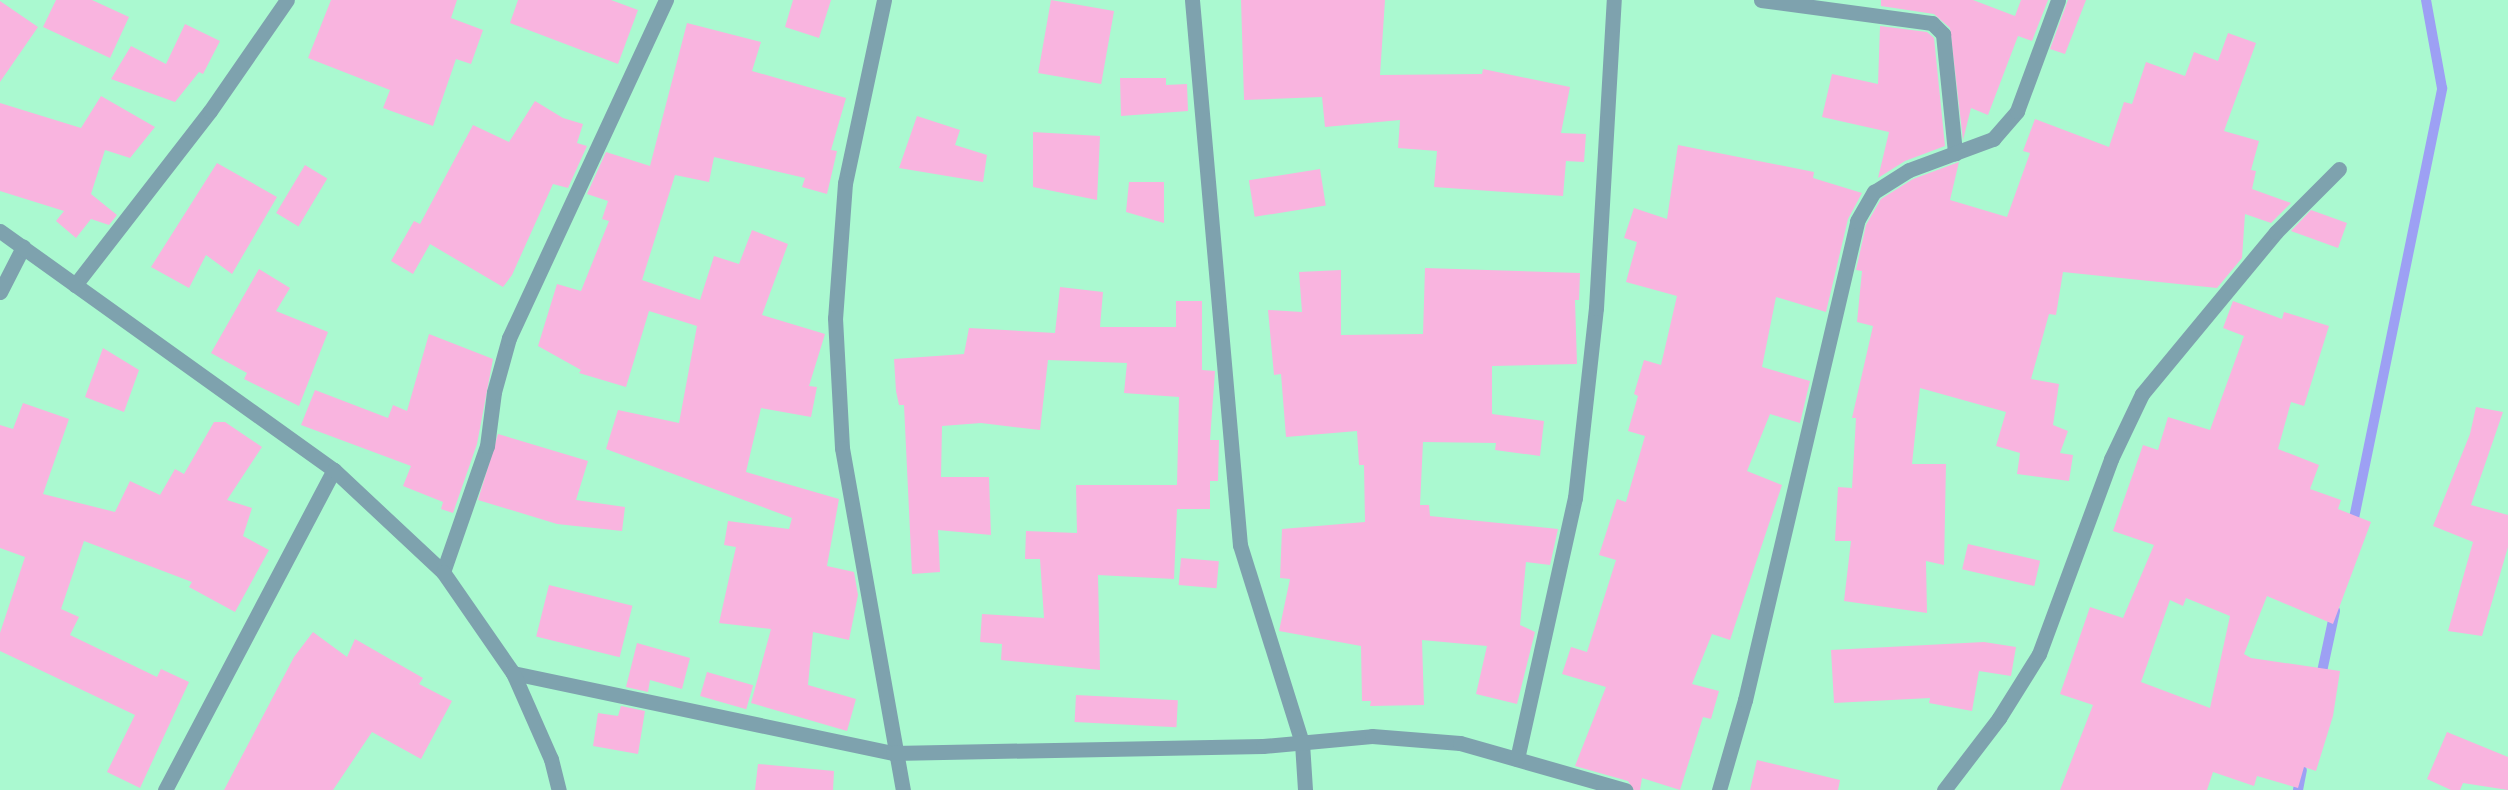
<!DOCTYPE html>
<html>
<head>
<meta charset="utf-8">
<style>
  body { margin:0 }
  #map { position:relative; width:2508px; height:790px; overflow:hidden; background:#aaf9d0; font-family:"Roboto Condensed",sans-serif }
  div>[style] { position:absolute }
  .stream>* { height:10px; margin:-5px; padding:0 5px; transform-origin:5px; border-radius:5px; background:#9da0f4 }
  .building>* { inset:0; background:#f9b4df; transform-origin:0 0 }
  .minor>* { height:15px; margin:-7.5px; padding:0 7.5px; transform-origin:7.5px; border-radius:7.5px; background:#7ea2ae }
  .tertiary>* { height:15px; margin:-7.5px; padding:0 7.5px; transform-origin:7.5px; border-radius:7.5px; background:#7ea2ae }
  span { translate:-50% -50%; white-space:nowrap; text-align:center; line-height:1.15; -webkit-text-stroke:6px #aaf9d0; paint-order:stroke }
</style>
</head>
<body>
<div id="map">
  <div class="stream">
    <div style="left:2352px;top:528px;width:449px;rotate:-78.4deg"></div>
    <div style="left:2442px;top:88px;width:89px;rotate:-100.3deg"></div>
    <div style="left:2320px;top:681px;width:72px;rotate:-77.9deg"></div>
    <div style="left:2298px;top:790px;width:20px;rotate:-79deg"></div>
  </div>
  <div class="building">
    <div style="clip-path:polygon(56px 0,92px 0,129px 17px,110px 58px,43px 27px)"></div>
    <div style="clip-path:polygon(331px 0,457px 0,451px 18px,483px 30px,471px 64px,456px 59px,433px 126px,383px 108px,390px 90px,308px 58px)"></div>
    <div style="clip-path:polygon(518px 0,611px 0,638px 10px,618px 64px,510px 23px)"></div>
    <div style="clip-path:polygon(793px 0,831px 0,819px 38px,785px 27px)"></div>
    <div style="left:1051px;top:0;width:64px;height:74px;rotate:10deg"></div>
    <div style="clip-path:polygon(1241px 0,1385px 0,1380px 75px,1482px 74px,1483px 69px,1570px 87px,1561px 133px,1586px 134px,1584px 162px,1566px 161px,1563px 196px,1434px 187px,1437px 151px,1398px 148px,1400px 120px,1325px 127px,1322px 97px,1244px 100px)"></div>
    <div style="clip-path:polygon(1881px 0,1973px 0,2015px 16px,2021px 0,2048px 0,2032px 41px,2018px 36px,1988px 115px,1971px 108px,1963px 140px,1950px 28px,1934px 14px,1881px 6px)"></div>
    <div style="clip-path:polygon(2068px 0,2086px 0,2065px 54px,2050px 49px)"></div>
    <div style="clip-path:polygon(0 1px,38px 27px,0 82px)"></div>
    <div style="clip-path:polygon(687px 23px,761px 42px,752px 71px,846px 98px,831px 150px,837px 151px,827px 194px,802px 187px,805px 178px,714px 157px,709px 182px,675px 175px,642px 280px,700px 300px,714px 256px,739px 264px,752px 230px,788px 244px,762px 315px,825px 334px,809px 386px,817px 387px,811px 417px,761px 408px,746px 472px,839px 499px,827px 566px,854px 572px,858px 595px,849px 640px,813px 632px,808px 685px,856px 699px,847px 731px,751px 703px,771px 629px,719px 623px,736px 547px,724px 545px,728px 521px,789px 529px,792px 518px,606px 449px,618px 410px,679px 423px,697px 326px,649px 311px,626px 387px,579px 373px,581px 370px,538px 346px,557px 284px,581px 291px,609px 221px,602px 219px,608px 201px,587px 194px,606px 152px,650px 166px)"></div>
    <div style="clip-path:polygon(185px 24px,220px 41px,203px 74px,199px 72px,175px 102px,111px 79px,131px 46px,166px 64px)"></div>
    <div style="clip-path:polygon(1880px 26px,1927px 32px,1934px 38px,1945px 146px,1905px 161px,1878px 178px,1889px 132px,1822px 117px,1832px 74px,1878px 84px)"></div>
    <div style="clip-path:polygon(2228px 33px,2256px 43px,2224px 131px,2259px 141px,2251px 170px,2256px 171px,2252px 189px,2291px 203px,2271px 223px,2245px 214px,2242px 258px,2217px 288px,2063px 272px,2056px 315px,2049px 314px,2031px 379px,2059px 384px,2053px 425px,2068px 431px,2060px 453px,2073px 455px,2069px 481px,2017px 474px,2020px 453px,1996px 446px,2006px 412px,1920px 388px,1912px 464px,1946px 464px,1944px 565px,1926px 561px,1927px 613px,1844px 601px,1851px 541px,1835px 541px,1838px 487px,1852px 488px,1856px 418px,1852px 418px,1873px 326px,1857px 322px,1862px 271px,1856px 270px,1866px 225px,1881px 199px,1913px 179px,1959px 162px,1950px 200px,2007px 217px,2030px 153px,2023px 151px,2035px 119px,2109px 147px,2124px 102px,2132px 104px,2146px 62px,2185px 76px,2194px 52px,2218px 61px)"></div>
    <div style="clip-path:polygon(1120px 78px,1166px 78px,1166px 85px,1187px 84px,1188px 111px,1121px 116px)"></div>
    <div style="clip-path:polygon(101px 96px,155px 127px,130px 158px,105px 150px,91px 194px,117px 215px,109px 225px,91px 219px,76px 238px,56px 221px,64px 211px,0 191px,0 103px,81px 128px)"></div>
    <div style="clip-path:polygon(535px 101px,563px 118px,583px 124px,577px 143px,587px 146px,568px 188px,553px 184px,512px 275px,503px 287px,430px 244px,413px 274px,391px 261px,414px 221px,420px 224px,473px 125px,509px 142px)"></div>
    <div style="clip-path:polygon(917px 116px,960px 130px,955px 145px,987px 155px,983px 182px,899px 168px)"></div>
    <div style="clip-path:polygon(1033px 132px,1100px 136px,1097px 200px,1033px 187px)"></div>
    <div style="clip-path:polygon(1678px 145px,1814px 172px,1813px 178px,1862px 193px,1848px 219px,1826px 312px,1776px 297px,1762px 367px,1810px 381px,1800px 423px,1770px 414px,1747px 471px,1782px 485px,1730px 640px,1712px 634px,1692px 684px,1719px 691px,1711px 719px,1703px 717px,1680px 790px,1642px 778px,1640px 790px,1634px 790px,1628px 781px,1575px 766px,1606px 687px,1562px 674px,1571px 647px,1587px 652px,1616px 560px,1599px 555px,1617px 499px,1626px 502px,1645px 436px,1628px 431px,1638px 396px,1634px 394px,1644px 360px,1661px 365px,1677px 296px,1626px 282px,1637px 242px,1624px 238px,1634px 208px,1667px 219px)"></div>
    <div style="clip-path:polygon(217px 163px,277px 197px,232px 274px,206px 255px,189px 288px,151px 267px)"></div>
    <div style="left:305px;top:165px;width:26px;height:56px;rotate:31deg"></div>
    <div style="left:1320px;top:169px;width:37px;height:72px;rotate:81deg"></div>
    <div style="clip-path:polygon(1129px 182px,1164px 182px,1164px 223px,1126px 212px)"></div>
    <div style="clip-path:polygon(2311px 210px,2347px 223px,2338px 248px,2291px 231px)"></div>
    <div style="clip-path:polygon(1425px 268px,1580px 273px,1579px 300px,1575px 300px,1577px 364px,1492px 366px,1492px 414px,1544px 421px,1540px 456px,1495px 450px,1496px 443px,1423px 442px,1420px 505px,1429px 505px,1430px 516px,1558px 529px,1550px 565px,1526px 562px,1520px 625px,1535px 632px,1517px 704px,1476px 694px,1487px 646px,1422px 640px,1424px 705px,1370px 706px,1371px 701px,1362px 701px,1361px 646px,1279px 631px,1290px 579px,1280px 578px,1282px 529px,1365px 522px,1364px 465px,1359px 465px,1357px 431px,1286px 437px,1281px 374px,1274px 375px,1268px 310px,1302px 312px,1299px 272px,1341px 270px,1341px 335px,1423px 334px)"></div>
    <div style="clip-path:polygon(259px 269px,290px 288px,276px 311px,328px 332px,299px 406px,244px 379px,247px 373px,211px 353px)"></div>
    <div style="clip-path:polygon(1060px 287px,1103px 292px,1100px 327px,1176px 327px,1176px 301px,1202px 301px,1202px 370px,1215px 371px,1210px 440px,1219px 440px,1218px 481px,1210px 481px,1210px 509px,1177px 509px,1174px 579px,1098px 575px,1100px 670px,1001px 660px,1002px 644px,980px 642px,982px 614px,1044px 618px,1040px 559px,1025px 559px,1026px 531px,1077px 533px,1076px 485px,1177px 485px,1179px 397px,1124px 393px,1127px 363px,1048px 360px,1040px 430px,981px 423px,942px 426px,941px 477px,989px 477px,991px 535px,938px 530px,940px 572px,912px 574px,904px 405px,899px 405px,896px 391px,894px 359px,964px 354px,969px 328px,1055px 333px)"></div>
    <div style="clip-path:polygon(evenodd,2233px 301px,2282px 319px,2284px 312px,2329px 326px,2304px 406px,2291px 402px,2278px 449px,2319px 465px,2310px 489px,2341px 500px,2338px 509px,2371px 522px,2333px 624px,2267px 596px,2244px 654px,2251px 658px,2340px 671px,2333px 716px,2316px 771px,2304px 767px,2298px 788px,2257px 776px,2254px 786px,2213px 772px,2207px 790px,2060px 790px,2093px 705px,2060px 694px,2090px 607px,2123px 618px,2154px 545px,2113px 531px,2143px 445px,2158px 450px,2168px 417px,2210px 430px,2244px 336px,2223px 328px,2233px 301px,2186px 598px,2230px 616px,2210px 708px,2141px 682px,2170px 600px,2183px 606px,2186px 598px)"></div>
    <div style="clip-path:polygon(429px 334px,493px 359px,477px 444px,453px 513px,441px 509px,443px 502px,403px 486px,411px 466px,301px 425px,315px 390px,388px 418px,393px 405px,407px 411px)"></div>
    <div style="clip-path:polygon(103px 348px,139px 370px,124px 412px,85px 397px)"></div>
    <div style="clip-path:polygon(23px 403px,69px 419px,43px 494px,115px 512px,130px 481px,160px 495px,175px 469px,184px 474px,214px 422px,225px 422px,262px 447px,227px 500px,252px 508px,243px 536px,269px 550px,235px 612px,189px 587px,192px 582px,84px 541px,61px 609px,79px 617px,70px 635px,157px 677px,161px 669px,189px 682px,140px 788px,107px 772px,135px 715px,0 651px,0 633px,25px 557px,0 548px,0 425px,13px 429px)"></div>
    <div style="clip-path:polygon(2476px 407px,2503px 412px,2471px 505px,2508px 515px,2508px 547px,2482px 636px,2448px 631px,2473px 542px,2433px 526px,2470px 434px)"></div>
    <div style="clip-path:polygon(498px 434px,588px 461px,576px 500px,625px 507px,622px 531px,557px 524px,478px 500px)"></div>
    <div style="left:1968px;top:544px;width:74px;height:26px;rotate:13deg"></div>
    <div style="left:1181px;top:558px;width:38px;height:27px;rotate:5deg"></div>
    <div style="left:549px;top:585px;width:86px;height:53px;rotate:14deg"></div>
    <div style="clip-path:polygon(313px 632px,347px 657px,355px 639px,423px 678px,419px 684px,452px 701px,421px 759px,372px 732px,333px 790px,224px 790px,294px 657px)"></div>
    <div style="clip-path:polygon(1984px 642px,2016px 647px,2011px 676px,1979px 671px,1972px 711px,1929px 703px,1930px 698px,1834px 703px,1831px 650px)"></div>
    <div style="clip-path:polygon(637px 643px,690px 658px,682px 689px,650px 680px,648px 692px,626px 687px)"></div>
    <div style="left:707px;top:672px;width:48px;height:25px;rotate:16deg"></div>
    <div style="left:1076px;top:695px;width:102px;height:27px;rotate:3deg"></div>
    <div style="clip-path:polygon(621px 706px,645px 711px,638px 754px,593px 746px,598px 713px,618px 716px)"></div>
    <div style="clip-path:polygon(2447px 732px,2508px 757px,2508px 790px,2463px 783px,2460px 790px,2451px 790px,2427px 779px)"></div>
    <div style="clip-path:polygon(1757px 760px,1840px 780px,1838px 790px,1750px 790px)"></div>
    <div style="clip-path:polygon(758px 764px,834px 771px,833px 790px,755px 790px)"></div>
  </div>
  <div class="minor">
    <div style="left:884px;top:0;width:187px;rotate:102deg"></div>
    <div style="left:845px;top:183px;width:135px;rotate:94.2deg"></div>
    <div style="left:835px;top:318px;width:130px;rotate:86.9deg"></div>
    <div style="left:842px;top:448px;width:347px;rotate:79.9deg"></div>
    <div style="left:1192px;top:0;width:547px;rotate:84.97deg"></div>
    <div style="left:1240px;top:545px;width:207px;rotate:72.6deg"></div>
    <div style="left:1302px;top:743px;width:47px;rotate:86.3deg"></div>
    <div style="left:1761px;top:0;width:173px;rotate:7.7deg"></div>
    <div style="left:1932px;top:23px;width:16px;rotate:45deg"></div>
    <div style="left:1943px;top:34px;width:120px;rotate:84.2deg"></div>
    <div style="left:75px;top:285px;width:220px;rotate:-52.2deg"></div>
    <div style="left:210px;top:111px;width:135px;rotate:-55.3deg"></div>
    <div style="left:0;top:292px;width:51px;rotate:-62.9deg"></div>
    <div style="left:443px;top:572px;width:133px;rotate:-70.8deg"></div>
    <div style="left:487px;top:446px;width:54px;rotate:-82.6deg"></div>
    <div style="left:494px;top:392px;width:56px;rotate:-74.5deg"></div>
    <div style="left:509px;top:338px;width:373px;rotate:-65.1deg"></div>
    <div style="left:513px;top:673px;width:388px;rotate:11.9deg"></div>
    <div style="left:893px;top:753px;width:370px;rotate:-1.1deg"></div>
    <div style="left:1263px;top:746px;width:109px;rotate:-5.2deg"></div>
    <div style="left:1372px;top:736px;width:88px;rotate:4.5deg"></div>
    <div style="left:1460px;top:743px;width:172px;rotate:15.9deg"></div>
    <div style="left:1517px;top:759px;width:267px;rotate:-77.5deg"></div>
    <div style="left:1575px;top:498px;width:191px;rotate:-83.7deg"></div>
    <div style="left:1596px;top:308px;width:309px;rotate:-86.7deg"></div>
    <div style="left:165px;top:790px;width:362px;rotate:-62.2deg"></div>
    <div style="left:1719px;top:790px;width:94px;rotate:-73.9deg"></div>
    <div style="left:1745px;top:700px;width:492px;rotate:-76.8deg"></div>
    <div style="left:1857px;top:221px;width:34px;rotate:-60deg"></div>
    <div style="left:1874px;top:192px;width:41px;rotate:-32.2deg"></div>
    <div style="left:1909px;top:170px;width:90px;rotate:-20.3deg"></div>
    <div style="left:1993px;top:139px;width:37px;rotate:-49deg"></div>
    <div style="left:2017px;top:111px;width:118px;rotate:-69.7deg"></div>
    <div style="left:1944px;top:790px;width:91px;rotate:-52.6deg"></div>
    <div style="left:1999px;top:718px;width:75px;rotate:-58deg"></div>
    <div style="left:2039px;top:654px;width:208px;rotate:-69.7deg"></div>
    <div style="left:2111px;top:459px;width:72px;rotate:-64.5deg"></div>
    <div style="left:2142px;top:394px;width:210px;rotate:-50.4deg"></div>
    <div style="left:2276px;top:232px;width:89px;rotate:-45deg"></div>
  </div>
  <div class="tertiary">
    <div style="left:0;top:231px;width:411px;rotate:35.6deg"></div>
    <div style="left:334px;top:470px;width:149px;rotate:43.1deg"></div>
    <div style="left:443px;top:572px;width:123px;rotate:55.3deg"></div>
    <div style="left:513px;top:673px;width:94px;rotate:66.2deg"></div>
    <div style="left:551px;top:759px;width:32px;rotate:76deg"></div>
  </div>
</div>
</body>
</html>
